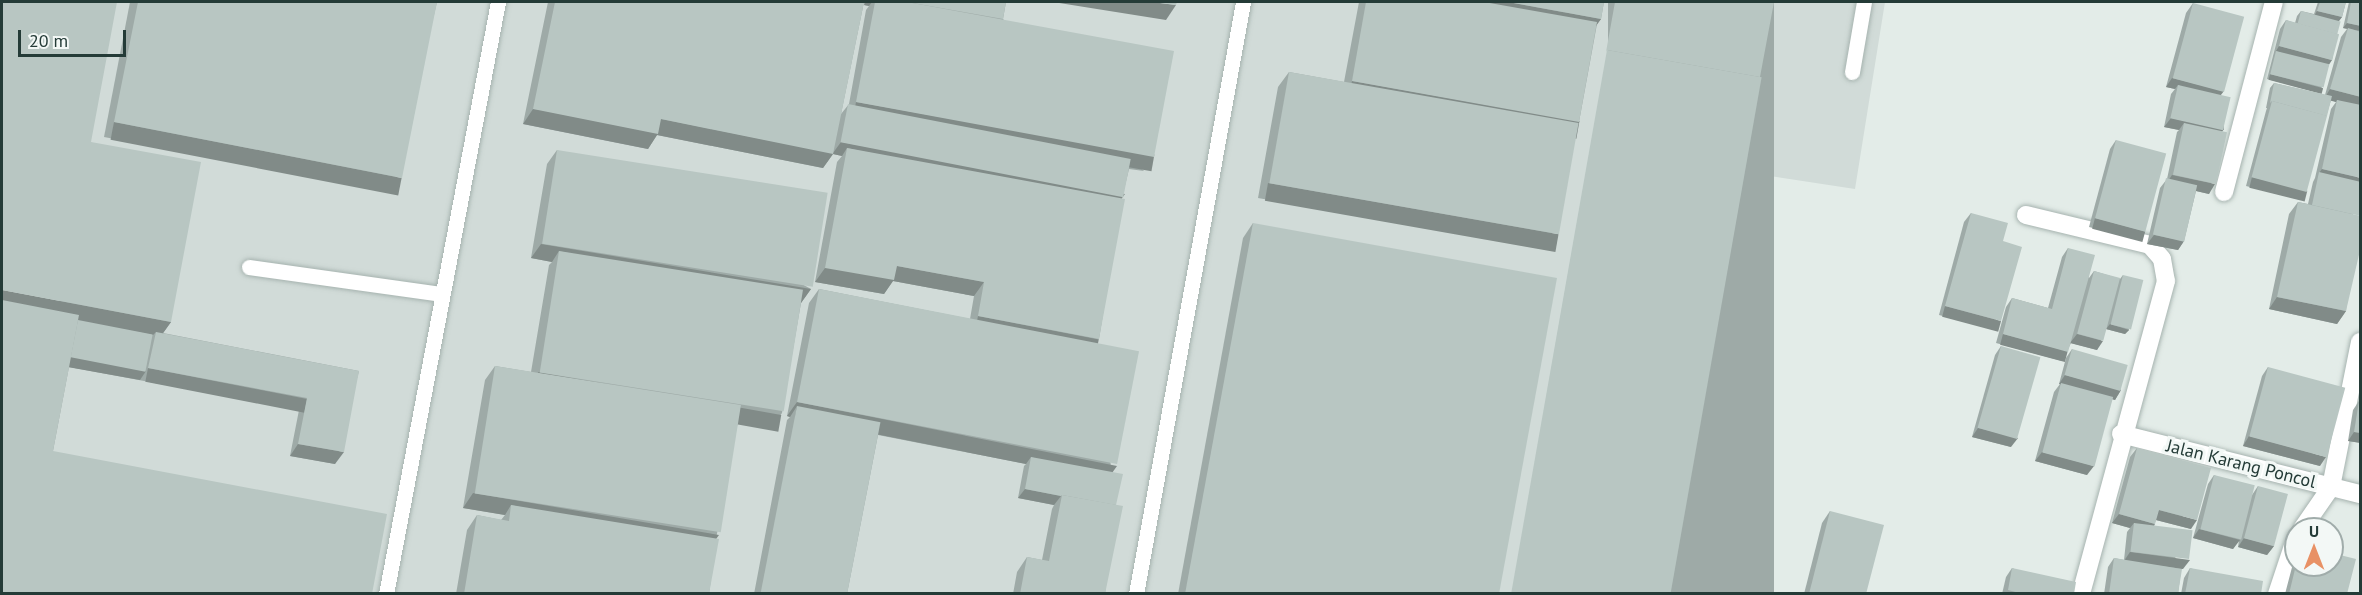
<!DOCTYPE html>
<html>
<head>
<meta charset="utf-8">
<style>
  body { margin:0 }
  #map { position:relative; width:2362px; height:595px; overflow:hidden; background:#e3ece8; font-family:"PT Sans",sans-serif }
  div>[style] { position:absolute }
  .built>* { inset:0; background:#d1dbd8 }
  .roads { filter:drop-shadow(0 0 2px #a6b3af) drop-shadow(0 0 2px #a6b3af) }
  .lane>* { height:15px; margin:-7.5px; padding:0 7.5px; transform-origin:7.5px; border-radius:7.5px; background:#fff }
  .street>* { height:18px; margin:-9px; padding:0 9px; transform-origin:9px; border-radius:9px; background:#fff }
  .wall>* { inset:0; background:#9eaaa7; transform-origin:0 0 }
  .shaded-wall>* { inset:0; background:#818b88; transform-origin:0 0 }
  .building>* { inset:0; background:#b8c6c2; transform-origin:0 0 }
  span { translate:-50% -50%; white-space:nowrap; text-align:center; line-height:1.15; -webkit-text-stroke:6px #f3f8f6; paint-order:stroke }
  .street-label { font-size:18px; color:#243b37 }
  .frame { position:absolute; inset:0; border:3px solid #243b37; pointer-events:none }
  .north { position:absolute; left:2284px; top:517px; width:60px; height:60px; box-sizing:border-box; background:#f3f8f6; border:2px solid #a0acaa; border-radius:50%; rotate:0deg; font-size:16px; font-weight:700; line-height:24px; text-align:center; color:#243b37 }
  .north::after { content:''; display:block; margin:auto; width:21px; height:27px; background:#e89165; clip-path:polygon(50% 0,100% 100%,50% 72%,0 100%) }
  .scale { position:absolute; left:18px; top:30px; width:108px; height:27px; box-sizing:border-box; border:3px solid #243b37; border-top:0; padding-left:8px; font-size:18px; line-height:21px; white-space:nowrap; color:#243b37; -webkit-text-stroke:4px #f3f8f6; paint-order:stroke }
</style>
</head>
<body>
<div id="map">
  <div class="built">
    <div style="clip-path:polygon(2px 2px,1885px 2px,1855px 189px,1770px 176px,1688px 594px,2px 593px)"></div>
  </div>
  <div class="roads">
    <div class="lane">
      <div style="left:1852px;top:72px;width:71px;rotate:-80.3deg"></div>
      <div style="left:249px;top:267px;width:195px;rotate:8deg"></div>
      <div style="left:386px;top:594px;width:603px;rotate:-79.29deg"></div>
      <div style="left:1136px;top:594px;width:602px;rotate:-79.75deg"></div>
    </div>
    <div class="street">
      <div style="left:2224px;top:192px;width:196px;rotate:-75.3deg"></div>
      <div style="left:2026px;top:215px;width:128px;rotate:13.6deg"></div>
      <div style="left:2150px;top:245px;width:18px;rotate:49deg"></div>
      <div style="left:2162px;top:259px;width:22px;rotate:80deg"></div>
      <div style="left:2166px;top:281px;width:324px;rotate:105.2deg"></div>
      <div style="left:2121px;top:434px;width:246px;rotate:14.1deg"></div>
      <div style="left:2302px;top:529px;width:51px;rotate:-55.4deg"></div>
      <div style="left:2331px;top:487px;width:148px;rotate:-78.7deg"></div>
      <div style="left:2277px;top:594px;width:60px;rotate:-71.6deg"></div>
    </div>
  </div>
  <div class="wall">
    <div style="clip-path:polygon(130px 2px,437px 2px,392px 192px,104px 137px)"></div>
    <div style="clip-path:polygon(548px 2px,864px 2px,841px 114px,849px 104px,866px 10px,869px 6px,864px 5px,864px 2px,1006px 2px,1003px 19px,1144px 171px,1129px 169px,1122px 198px,1099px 339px,1095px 344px,1116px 505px,1105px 594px,1013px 594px,1017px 572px,1027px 557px,1042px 560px,1052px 509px,1054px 505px,1018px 498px,1024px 466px,1026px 464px,878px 435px,847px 594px,754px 594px,787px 420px,790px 417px,787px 416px,809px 303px,819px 289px,970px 319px,974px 296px,893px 281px,884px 294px,815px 282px,837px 162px,842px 156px,833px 154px,823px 168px,657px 135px,648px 149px,523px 124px)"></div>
    <div style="clip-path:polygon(1359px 2px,1604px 2px,1601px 19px,1597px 24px,1579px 122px,1577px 125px,1548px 250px,1258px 198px,1278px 87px,1289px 72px,1344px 82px)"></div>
    <div style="left:1608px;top:2px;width:166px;height:601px"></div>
    <div style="clip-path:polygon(2318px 2px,2346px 2px,2342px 17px,2339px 21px,2332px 60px,2329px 64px,2320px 93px,2267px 79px,2280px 29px,2286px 20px,2295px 23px,2297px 16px,2301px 11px,2314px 14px)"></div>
    <div style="clip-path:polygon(2349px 2px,2361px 2px,2361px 104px,2346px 311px,2337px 324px,2269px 309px,2289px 214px,2298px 202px,2308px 204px,2313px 182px,2315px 178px,2331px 109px,2336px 102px,2331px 100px,2301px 200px,2246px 186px,2266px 111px,2267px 108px,2266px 108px,2270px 88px,2274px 83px,2325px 95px,2341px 37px,2347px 29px,2343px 28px)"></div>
    <div style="clip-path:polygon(2193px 3px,2221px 95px,2224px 129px,2222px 131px,2209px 194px,2196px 191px,2184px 241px,2178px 250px,2147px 244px,2160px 188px,2167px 179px,2177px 132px,2179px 130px,2164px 127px,2171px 94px,2175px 89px,2166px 87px,2186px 13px)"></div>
    <div style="clip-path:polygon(2116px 140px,2145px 231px,2139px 240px,2089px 227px,2110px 149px)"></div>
    <div style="clip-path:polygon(91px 142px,171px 322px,163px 333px,359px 371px,335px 464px,290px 456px,299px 410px,69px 367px,53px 451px,2px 594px)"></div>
    <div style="clip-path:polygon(557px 150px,811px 289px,801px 303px,782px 413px,772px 427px,738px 421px,716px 539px,709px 594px,456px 594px,467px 530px,477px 515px,501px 520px,505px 515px,463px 508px,485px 380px,495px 366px,531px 372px,549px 265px,552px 262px,531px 258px,547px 164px)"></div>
    <div style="clip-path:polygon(1971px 213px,2003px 241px,1995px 330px,1939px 315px,1964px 222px)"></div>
    <div style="clip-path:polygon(1253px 223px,1499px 594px,1178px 594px,1243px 238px)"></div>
    <div style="clip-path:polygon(2068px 248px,2089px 278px,2094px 271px,2120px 279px,2123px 275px,2129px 330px,2125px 334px,2106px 329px,2097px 350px,2071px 343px,2062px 361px,1996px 343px,2006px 307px,2012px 298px,2048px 308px,2062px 257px)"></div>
    <div style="clip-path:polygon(2001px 346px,2011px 447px,1972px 437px,1995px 355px)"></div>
    <div style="clip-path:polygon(2072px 349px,2121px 390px,2115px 400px,2112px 399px,2087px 475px,2035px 461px,2054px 392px,2060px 384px,2059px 384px,2066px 358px)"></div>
    <div style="clip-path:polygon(2268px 367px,2320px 466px,2243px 446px,2262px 376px)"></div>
    <div style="clip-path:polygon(2359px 401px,2361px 443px,2348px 441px,2353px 410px)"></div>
    <div style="clip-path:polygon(2137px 448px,2191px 529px,2156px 520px,2154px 525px,2183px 569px,2181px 569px,2178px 594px,2104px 594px,2108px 567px,2114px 558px,2124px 560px,2127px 532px,2130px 528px,2112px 523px,2130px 457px)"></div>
    <div style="clip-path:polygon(2214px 475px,2252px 495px,2258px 486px,2274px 546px,2267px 555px,2238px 547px,2239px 540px,2233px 549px,2193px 538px,2208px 484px)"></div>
    <div style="clip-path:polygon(1830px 511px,1866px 594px,1804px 594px,1822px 523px)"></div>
    <div style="clip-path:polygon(2296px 552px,2296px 565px,2347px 594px,2285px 594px)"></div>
    <div style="clip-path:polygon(2012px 568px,2074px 594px,2002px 594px,2006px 577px)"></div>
    <div style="clip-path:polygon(2190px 568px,2261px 594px,2181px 594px,2184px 578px)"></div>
  </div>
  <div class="shaded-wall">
    <div style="clip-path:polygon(866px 2px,872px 2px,869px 6px,864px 5px)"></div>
    <div style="clip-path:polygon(1053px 2px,1152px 2px,1176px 5px,1166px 20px)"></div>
    <div style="clip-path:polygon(1420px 2px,1508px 2px,1601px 19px,1591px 33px)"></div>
    <div style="clip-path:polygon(2317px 11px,2342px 17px,2338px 22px,2314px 16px)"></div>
    <div style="clip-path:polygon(2347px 23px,2361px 26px,2361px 31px,2343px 28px)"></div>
    <div style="clip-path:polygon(2279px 46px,2332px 60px,2326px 69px,2276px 51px,2273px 56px)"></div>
    <div style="left:2270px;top:74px;width:55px;height:6px;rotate:15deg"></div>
    <div style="clip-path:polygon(2172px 78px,2224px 91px,2217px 100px,2178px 85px,2175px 89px,2166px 87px)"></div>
    <div style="left:1352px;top:81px;width:231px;height:18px;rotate:10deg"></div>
    <div style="clip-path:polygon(2330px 89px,2361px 97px,2361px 104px,2358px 108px,2337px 100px,2336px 102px,2324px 99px)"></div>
    <div style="left:856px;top:102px;width:303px;height:17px;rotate:10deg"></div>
    <div style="clip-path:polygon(533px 109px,661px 119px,833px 153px,841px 142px,1125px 194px,1116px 206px,847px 148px,842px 156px,833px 154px,823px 168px,657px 135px,648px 149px,523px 124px)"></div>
    <div style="clip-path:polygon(2171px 118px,2224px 129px,2218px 138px,2184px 123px,2179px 130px,2164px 127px)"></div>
    <div style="left:114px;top:122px;width:293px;height:18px;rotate:11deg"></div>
    <div style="clip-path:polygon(2322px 169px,2361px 178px,2361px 188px,2319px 173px)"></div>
    <div style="clip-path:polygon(2172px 175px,2215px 184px,2209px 194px,2166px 184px)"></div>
    <div style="left:2252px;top:177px;width:57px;height:11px;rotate:14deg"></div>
    <div style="left:1268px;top:183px;width:295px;height:18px;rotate:10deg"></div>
    <div style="left:2095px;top:218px;width:52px;height:11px;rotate:15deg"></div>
    <div style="clip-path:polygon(2154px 235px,2184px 241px,2178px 250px,2147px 244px)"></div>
    <div style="clip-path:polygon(541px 244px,811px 289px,801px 303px,559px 251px,552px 262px,531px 258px)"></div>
    <div style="clip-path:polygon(897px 266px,984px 282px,974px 296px,893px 281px,884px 294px,815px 282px,825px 268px)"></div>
    <div style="clip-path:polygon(2px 290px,171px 322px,161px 336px,156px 332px,153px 335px,2px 307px)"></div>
    <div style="clip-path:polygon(2277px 297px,2346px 311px,2337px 324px,2269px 309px)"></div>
    <div style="left:1945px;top:306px;width:58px;height:11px;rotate:15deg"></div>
    <div style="left:978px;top:316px;width:123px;height:17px;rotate:11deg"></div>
    <div style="clip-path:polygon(2110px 324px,2129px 330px,2125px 334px,2106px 329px)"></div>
    <div style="left:2003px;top:334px;width:67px;height:11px;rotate:15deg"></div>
    <div style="clip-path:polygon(2077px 334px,2103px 341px,2097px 350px,2070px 343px)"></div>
    <div style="clip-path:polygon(68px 356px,146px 371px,140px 380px,62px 366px)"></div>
    <div style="left:148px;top:368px;width:162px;height:14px;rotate:11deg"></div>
    <div style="left:538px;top:372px;width:247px;height:17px;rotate:10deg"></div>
    <div style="clip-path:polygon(2065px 375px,2121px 390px,2115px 400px,2059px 384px)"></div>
    <div style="clip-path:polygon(797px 402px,1117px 466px,1107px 480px,1031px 457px,1026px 464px,795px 418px,797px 406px,790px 417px,787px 416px)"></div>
    <div style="clip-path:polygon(1978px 428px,2018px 438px,2011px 447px,1972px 437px)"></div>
    <div style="clip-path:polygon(2354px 432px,2361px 433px,2361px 443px,2348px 441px)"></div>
    <div style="clip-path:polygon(2249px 436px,2326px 457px,2320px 466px,2243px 446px)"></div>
    <div style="clip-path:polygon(298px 444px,344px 452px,335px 464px,290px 456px)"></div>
    <div style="clip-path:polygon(2042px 452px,2094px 466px,2087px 475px,2035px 461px)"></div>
    <div style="clip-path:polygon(1025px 489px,1061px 496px,1054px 505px,1018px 498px)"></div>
    <div style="clip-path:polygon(473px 493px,719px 535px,709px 549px,511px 505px,505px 515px,463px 508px)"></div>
    <div style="clip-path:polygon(2159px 510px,2197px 520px,2191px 529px,2152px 519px)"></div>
    <div style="clip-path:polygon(2119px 514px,2155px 524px,2149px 533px,2134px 523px,2130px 528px,2112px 523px)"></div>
    <div style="clip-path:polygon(2199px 529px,2240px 540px,2233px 549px,2193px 538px)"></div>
    <div style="clip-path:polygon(2244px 538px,2274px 546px,2267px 555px,2238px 547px)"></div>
    <div style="clip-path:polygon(2130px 552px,2190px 560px,2183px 569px,2124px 561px)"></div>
  </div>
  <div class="building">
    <div style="clip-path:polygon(2px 2px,117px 2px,91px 142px,201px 162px,171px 322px,2px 290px)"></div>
    <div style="clip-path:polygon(138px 2px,437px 2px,402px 178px,114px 122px)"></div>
    <div style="clip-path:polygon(555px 2px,864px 2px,833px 154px,661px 119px,658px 134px,533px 109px)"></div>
    <div style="clip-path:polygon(875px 2px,907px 2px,1174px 51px,1154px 157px,856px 102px)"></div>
    <div style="clip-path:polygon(907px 2px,1006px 2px,1003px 19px)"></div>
    <div style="clip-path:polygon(1152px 2px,1177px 2px,1176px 5px)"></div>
    <div style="clip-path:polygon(1366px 2px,1484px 2px,1597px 22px,1579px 122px,1352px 81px)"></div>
    <div style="clip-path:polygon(1508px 2px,1604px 2px,1601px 19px)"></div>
    <div style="clip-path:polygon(1615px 2px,1774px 2px,1760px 77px,1607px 50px,1606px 52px)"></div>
    <div style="clip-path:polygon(2320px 2px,2346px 2px,2342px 17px,2317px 11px)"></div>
    <div style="clip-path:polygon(2351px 2px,2361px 2px,2361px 26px,2347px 23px)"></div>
    <div style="left:2193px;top:3px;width:53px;height:78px;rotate:15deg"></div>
    <div style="left:2301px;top:11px;width:41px;height:13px;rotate:15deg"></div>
    <div style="left:2286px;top:20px;width:55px;height:27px;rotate:15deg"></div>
    <div style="clip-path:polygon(2348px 28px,2361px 32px,2361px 97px,2330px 89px)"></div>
    <div style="left:1607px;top:50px;width:157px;height:553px;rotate:10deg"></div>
    <div style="left:2276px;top:51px;width:55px;height:24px;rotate:14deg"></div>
    <div style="left:1289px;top:72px;width:294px;height:113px;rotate:10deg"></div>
    <div style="clip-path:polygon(2274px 83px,2332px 96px,2327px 116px,2272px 101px,2270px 103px)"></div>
    <div style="left:2178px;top:85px;width:54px;height:34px;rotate:13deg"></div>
    <div style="clip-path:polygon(2337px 100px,2361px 105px,2361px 178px,2322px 169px)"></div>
    <div style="left:2272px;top:101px;width:57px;height:79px;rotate:15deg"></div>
    <div style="left:848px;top:104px;width:288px;height:39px;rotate:11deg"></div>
    <div style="left:2184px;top:123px;width:44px;height:53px;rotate:12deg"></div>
    <div style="left:2116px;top:140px;width:52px;height:81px;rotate:15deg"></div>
    <div style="clip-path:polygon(847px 148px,1125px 199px,1099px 339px,978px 316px,984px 282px,897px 266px,894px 280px,825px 268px)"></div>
    <div style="left:557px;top:150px;width:274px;height:95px;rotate:9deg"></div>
    <div style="clip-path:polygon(2319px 172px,2361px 182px,2361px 216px,2312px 205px)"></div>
    <div style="left:2166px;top:178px;width:32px;height:58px;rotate:13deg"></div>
    <div style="clip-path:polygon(2298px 202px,2361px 216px,2361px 246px,2346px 311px,2277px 297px)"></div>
    <div style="clip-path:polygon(1971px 213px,2008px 223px,2003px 241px,2022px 247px,2001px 321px,1945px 306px)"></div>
    <div style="clip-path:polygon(1253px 223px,1557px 278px,1499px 594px,1185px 594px)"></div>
    <div style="clip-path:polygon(2068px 248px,2095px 255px,2068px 352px,2003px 334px,2012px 298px,2052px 309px)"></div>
    <div style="left:559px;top:251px;width:247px;height:123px;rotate:9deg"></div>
    <div style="left:2094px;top:271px;width:27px;height:65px;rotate:15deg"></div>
    <div style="left:2123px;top:275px;width:21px;height:51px;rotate:14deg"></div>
    <div style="left:819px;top:289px;width:326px;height:115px;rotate:11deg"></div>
    <div style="clip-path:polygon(2px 300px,79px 315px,53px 451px,387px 514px,372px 594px,2px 594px)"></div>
    <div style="left:78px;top:320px;width:76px;height:38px;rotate:11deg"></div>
    <div style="clip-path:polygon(156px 332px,359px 371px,344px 452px,298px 444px,307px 398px,148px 368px)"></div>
    <div style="left:2001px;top:346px;width:41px;height:85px;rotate:16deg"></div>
    <div style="left:2072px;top:349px;width:58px;height:27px;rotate:16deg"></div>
    <div style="left:495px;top:366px;width:249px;height:129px;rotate:9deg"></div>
    <div style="left:2268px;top:367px;width:80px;height:72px;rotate:15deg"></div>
    <div style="left:2061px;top:383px;width:54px;height:72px;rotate:15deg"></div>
    <div style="clip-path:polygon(2359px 401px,2361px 401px,2361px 433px,2354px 432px)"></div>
    <div style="left:797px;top:406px;width:85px;height:191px;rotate:11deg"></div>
    <div style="clip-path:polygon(2137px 448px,2211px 468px,2197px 520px,2159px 510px,2155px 524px,2119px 514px)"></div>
    <div style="clip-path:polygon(1031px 457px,1123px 474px,1116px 505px,1062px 495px,1061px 496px,1025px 489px)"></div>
    <div style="left:2214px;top:475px;width:42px;height:56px;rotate:14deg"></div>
    <div style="left:2258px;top:486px;width:31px;height:54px;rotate:15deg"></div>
    <div style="clip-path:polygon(1062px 495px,1123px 506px,1105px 594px,1020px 594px,1027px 557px,1049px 561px)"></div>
    <div style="clip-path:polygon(511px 505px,719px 539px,709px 594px,464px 594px,477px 515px,509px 521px)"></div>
    <div style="clip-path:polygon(1830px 511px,1884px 525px,1866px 594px,1809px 594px)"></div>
    <div style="left:2134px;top:523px;width:59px;height:29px;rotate:7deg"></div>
    <div style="clip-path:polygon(2332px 553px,2356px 559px,2347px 594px,2289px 594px,2296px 565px,2332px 565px)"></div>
    <div style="clip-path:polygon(2114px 558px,2182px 569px,2178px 594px,2109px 594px)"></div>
    <div style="clip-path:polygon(2012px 568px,2076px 582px,2074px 594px,2023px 594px,2008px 590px)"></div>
    <div style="clip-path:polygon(2190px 568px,2263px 581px,2261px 594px,2185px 594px)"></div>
  </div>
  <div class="street-label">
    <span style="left:2241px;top:464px;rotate:14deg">Jalan Karang Poncol</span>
  </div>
  <div class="frame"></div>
  <div class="north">U</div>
  <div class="scale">20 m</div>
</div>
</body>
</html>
